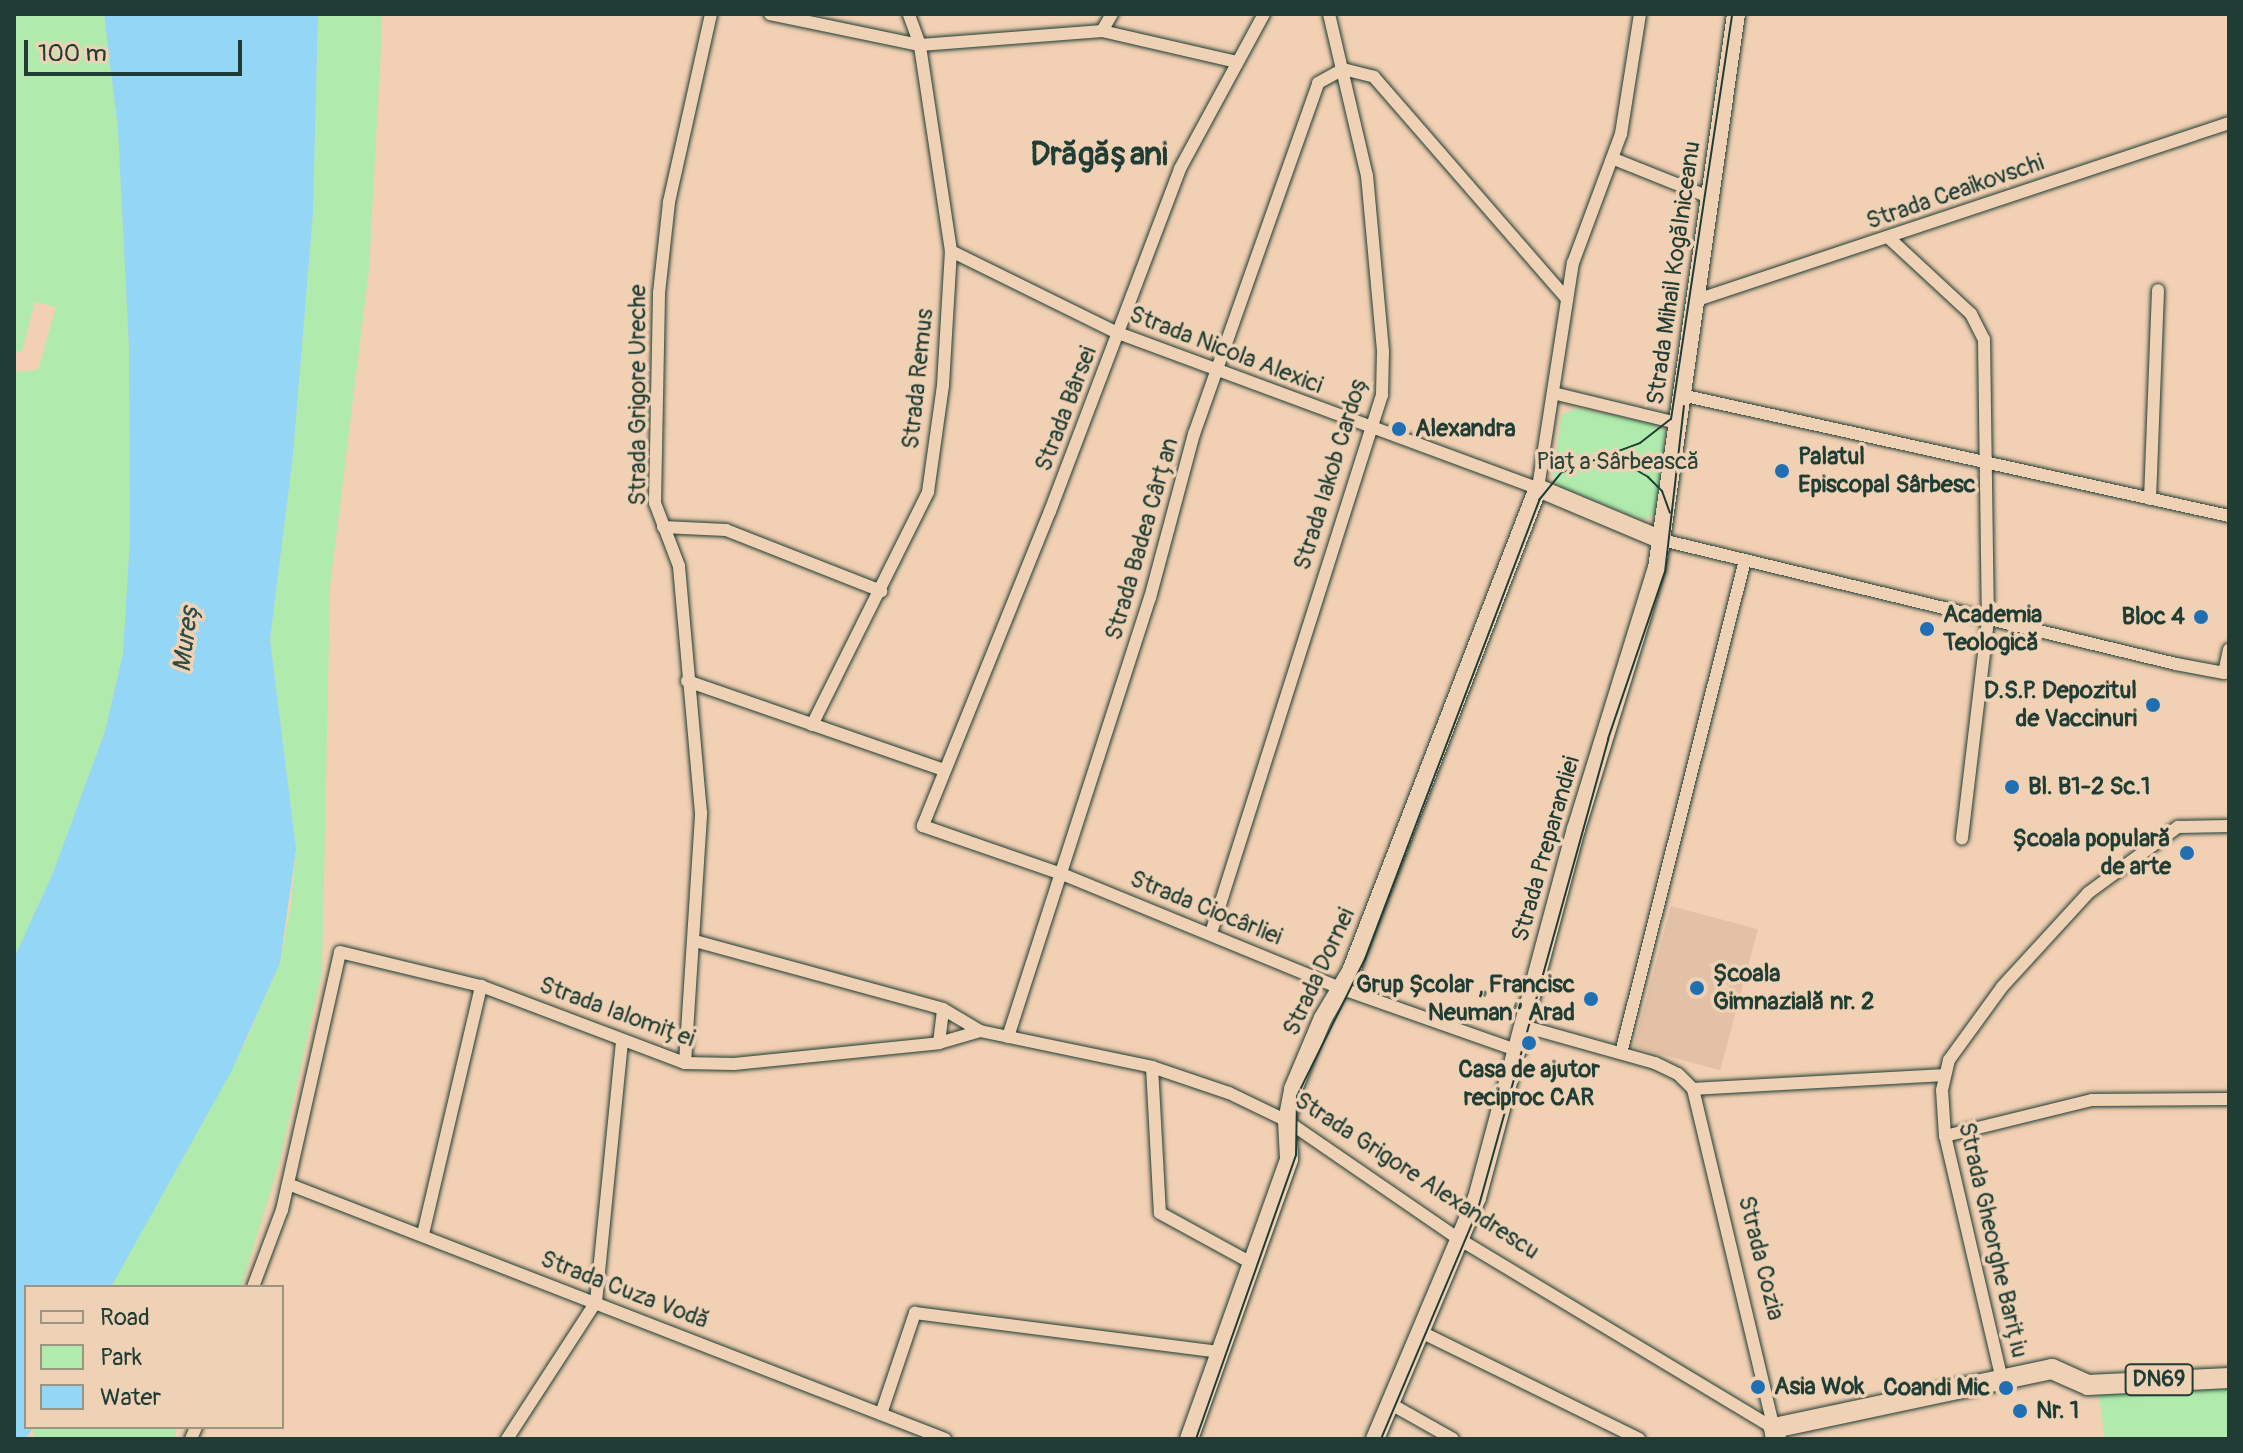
<!DOCTYPE html>
<html>
<head>
<meta charset="utf-8">
<style>
  body { margin:0 }
  #map { position:relative; width:2243px; height:1453px; overflow:hidden; background:#f2d0b3; font-family:Pangolin,sans-serif }
  div>[style] { position:absolute }
  .built>* { inset:0; background:#e2c1a7; transform-origin:0 0 }
  .green>* { inset:0; background:#b1eaad; transform-origin:0 0 }
  .water>* { inset:0; background:#93d6f5 }
  .roads { filter:drop-shadow(0 0 2px #1f3d34) drop-shadow(0 0 2px #1f3d34) }
  .minor>* { height:12px; margin:-6px; padding:0 6px; transform-origin:6px; border-radius:6px; background:#efd2b5 }
  .secondary>* { height:18px; margin:-9px; padding:0 9px; transform-origin:9px; border-radius:9px; background:#efd2b5 }
  .primary>* { height:20px; margin:-10px; padding:0 10px; transform-origin:10px; border-radius:10px; background:#efd2b5 }
  .tram>* { height:2px; margin:-1px; padding:0 1px; transform-origin:1px; border-radius:1px; background:#1f3d34 }
  .dots>* { width:22px; height:22px; translate:-50% -50%; box-sizing:border-box; border:4px solid #efd2b5; border-radius:50% }
  span { translate:-50% -50%; white-space:nowrap; text-align:center; line-height:1.15; -webkit-text-stroke:7px #efd2b5; paint-order:stroke }
  .shield-label span { padding:2px 6px; background:#efd2b5; border:2px solid; border-radius:6px; -webkit-text-stroke-width:0 }
  .shield-label { font-size:22px; color:#1f3d34; font-weight:700 }
  .street-label { font-size:24px; color:#1f3d34 }
  .poi-label { font-size:24px; color:#1f3d34; font-weight:700 }
  .left { translate:0 -50%; text-align:left }
  .right { translate:-100% -50%; text-align:right }
  .park-label { font-size:24px; color:#26463a }
  .water-label { font-size:26px; color:#2b4c47; font-style:italic }
  .district-label { font-size:32px; color:#1f3d34; font-weight:700 }
  .frame { position:absolute; inset:0; border:16px solid #1f3d34; pointer-events:none }
  .legend { position:absolute; left:24px; top:1285px; width:260px; height:144px; box-sizing:border-box; background:#efd2b5; border:2px solid #9c9681; margin:0; padding:10px 14px; list-style:none; font-size:24px; color:#1f3d34 }
  .legend li { display:flex; align-items:center; gap:16px; height:40px }
  .legend b { width:40px; border:2px solid #9c9681 }
  .scale { position:absolute; left:24px; top:40px; width:218px; height:36px; box-sizing:border-box; border:4px solid #1f3d34; border-top:0; padding-left:10px; font-size:24px; line-height:28px; white-space:nowrap; color:#1f3d34; -webkit-text-stroke:6px #efd2b5; paint-order:stroke }
</style>
</head>
<body>
<div id="map">
  <div class="built">
    <div style="left:1671px;top:906px;width:90px;height:146px;rotate:15deg"></div>
  </div>
  <div class="green">
    <div style="clip-path:polygon(14px 14px,104px 14px,118px 130px,129px 349px,130px 537px,123px 654px,105px 731px,53px 873px,14px 958px,14px 372px,38px 370px,56px 307px,35px 302px,22px 351px,14px 352px)"></div>
    <div style="clip-path:polygon(318px 14px,382px 14px,382px 29px,369px 269px,330px 587px,322px 972px,279px 1164px,241px 1287px,111px 1287px,245px 1043px,280px 963px,291px 904px,296px 849px,270px 639px,293px 455px,313px 212px)"></div>
    <div style="clip-path:polygon(1577px 408px,1654px 424px,1665px 431px,1658px 513px,1643px 520px,1560px 487px,1553px 477px,1561px 415px)"></div>
    <div style="clip-path:polygon(2229px 1385px,2229px 1439px,2105px 1439px,2098px 1390px)"></div>
    <div style="left:33px;top:1427px;width:143px;height:14px"></div>
  </div>
  <div class="water">
    <div style="clip-path:polygon(104px 14px,318px 14px,313px 212px,293px 455px,270px 639px,296px 849px,280px 963px,232px 1070px,111px 1287px,26px 1287px,26px 1427px,33px 1427px,26px 1439px,14px 1439px,14px 958px,53px 873px,105px 731px,123px 654px,130px 537px,129px 349px,118px 130px)"></div>
  </div>
  <div class="roads">
    <div class="minor">
      <div style="left:770px;top:14px;width:153px;rotate:11.7deg"></div>
      <div style="left:920px;top:45px;width:183px;rotate:-4.4deg"></div>
      <div style="left:1102px;top:31px;width:139px;rotate:12.9deg"></div>
      <div style="left:1264px;top:14px;width:176px;rotate:118.5deg"></div>
      <div style="left:1180px;top:169px;width:366px;rotate:110.8deg"></div>
      <div style="left:1050px;top:511px;width:340px;rotate:112deg"></div>
      <div style="left:923px;top:826px;width:147px;rotate:19.1deg"></div>
      <div style="left:1062px;top:874px;width:304px;rotate:22.3deg"></div>
      <div style="left:1343px;top:989px;width:183px;rotate:19.4deg"></div>
      <div style="left:1102px;top:31px;width:20px;rotate:-60deg"></div>
      <div style="left:1614px;top:159px;width:102px;rotate:21.8deg"></div>
      <div style="left:1889px;top:238px;width:112px;rotate:42.8deg"></div>
      <div style="left:1971px;top:314px;width:28px;rotate:63deg"></div>
      <div style="left:1984px;top:339px;width:281px;rotate:89.2deg"></div>
      <div style="left:1988px;top:620px;width:220px;rotate:96.8deg"></div>
      <div style="left:951px;top:251px;width:186px;rotate:26.2deg"></div>
      <div style="left:1118px;top:333px;width:448px;rotate:20.3deg"></div>
      <div style="left:1538px;top:488px;width:228px;rotate:-81.2deg"></div>
      <div style="left:1573px;top:263px;width:138px;rotate:-69.6deg"></div>
      <div style="left:1621px;top:134px;width:121px;rotate:-81deg"></div>
      <div style="left:1694px;top:301px;width:564px;rotate:-18.4deg"></div>
      <div style="left:1553px;top:393px;width:128px;rotate:13.6deg"></div>
      <div style="left:1681px;top:395px;width:561px;rotate:12.45deg"></div>
      <div style="left:2150px;top:499px;width:209px;rotate:-87.8deg"></div>
      <div style="left:663px;top:527px;width:63px;rotate:2.7deg"></div>
      <div style="left:726px;top:530px;width:167px;rotate:21.5deg"></div>
      <div style="left:1662px;top:540px;width:529px;rotate:13.56deg"></div>
      <div style="left:2176px;top:664px;width:49px;rotate:10.6deg"></div>
      <div style="left:2224px;top:673px;width:24px;rotate:-78deg"></div>
      <div style="left:687px;top:681px;width:272px;rotate:19.1deg"></div>
      <div style="left:812px;top:725px;width:260px;rotate:-63.5deg"></div>
      <div style="left:928px;top:492px;width:108px;rotate:-82deg"></div>
      <div style="left:943px;top:385px;width:134px;rotate:-86.6deg"></div>
      <div style="left:951px;top:251px;width:208px;rotate:-98.6deg"></div>
      <div style="left:920px;top:45px;width:33px;rotate:-110deg"></div>
      <div style="left:1211px;top:933px;width:565px;rotate:-72.37deg"></div>
      <div style="left:1382px;top:395px;width:44px;rotate:-88.7deg"></div>
      <div style="left:1383px;top:351px;width:176px;rotate:-95.2deg"></div>
      <div style="left:1367px;top:176px;width:166px;rotate:-103.2deg"></div>
      <div style="left:695px;top:941px;width:257px;rotate:15.3deg"></div>
      <div style="left:943px;top:1009px;width:43px;rotate:30.7deg"></div>
      <div style="left:980px;top:1031px;width:176px;rotate:11.8deg"></div>
      <div style="left:1152px;top:1067px;width:81px;rotate:18.7deg"></div>
      <div style="left:1229px;top:1093px;width:64px;rotate:25.8deg"></div>
      <div style="left:1287px;top:1121px;width:209px;rotate:34.5deg"></div>
      <div style="left:1459px;top:1239px;width:367px;rotate:31deg"></div>
      <div style="left:1523px;top:1026px;width:137px;rotate:15.7deg"></div>
      <div style="left:1655px;top:1063px;width:25px;rotate:26deg"></div>
      <div style="left:1678px;top:1074px;width:21px;rotate:45deg"></div>
      <div style="left:1693px;top:1089px;width:349px;rotate:76.6deg"></div>
      <div style="left:1008px;top:1037px;width:461px;rotate:-72.1deg"></div>
      <div style="left:1150px;top:598px;width:170px;rotate:-75deg"></div>
      <div style="left:1194px;top:434px;width:372px;rotate:-70.5deg"></div>
      <div style="left:1318px;top:83px;width:29px;rotate:-29deg"></div>
      <div style="left:1343px;top:69px;width:32px;rotate:14deg"></div>
      <div style="left:1374px;top:77px;width:294px;rotate:49deg"></div>
      <div style="left:939px;top:1043px;width:34px;rotate:-83deg"></div>
      <div style="left:1621px;top:1053px;width:508px;rotate:-75.88deg"></div>
      <div style="left:685px;top:1063px;width:251px;rotate:-86.3deg"></div>
      <div style="left:701px;top:813px;width:248px;rotate:-95.1deg"></div>
      <div style="left:679px;top:566px;width:67px;rotate:-110.9deg"></div>
      <div style="left:655px;top:503px;width:210px;rotate:-88.9deg"></div>
      <div style="left:659px;top:293px;width:92px;rotate:-83.7deg"></div>
      <div style="left:669px;top:202px;width:193px;rotate:-77.4deg"></div>
      <div style="left:1152px;top:1067px;width:146px;rotate:86.9deg"></div>
      <div style="left:1160px;top:1213px;width:106px;rotate:28.7deg"></div>
      <div style="left:1693px;top:1089px;width:251px;rotate:-3.2deg"></div>
      <div style="left:1945px;top:1136px;width:151px;rotate:-13.8deg"></div>
      <div style="left:2092px;top:1100px;width:137px;rotate:-0.4deg"></div>
      <div style="left:288px;top:1184px;width:705px;rotate:21.21deg"></div>
      <div style="left:423px;top:1234px;width:255px;rotate:-76.8deg"></div>
      <div style="left:253px;top:1287px;width:82px;rotate:-69.4deg"></div>
      <div style="left:282px;top:1210px;width:264px;rotate:-77.3deg"></div>
      <div style="left:340px;top:952px;width:145px;rotate:13.6deg"></div>
      <div style="left:481px;top:986px;width:218px;rotate:20.7deg"></div>
      <div style="left:685px;top:1063px;width:49px;rotate:1.2deg"></div>
      <div style="left:734px;top:1064px;width:206px;rotate:-5.8deg"></div>
      <div style="left:939px;top:1043px;width:43px;rotate:-16.3deg"></div>
      <div style="left:1419px;top:1331px;width:245px;rotate:26.1deg"></div>
      <div style="left:2002px;top:1380px;width:251px;rotate:-103.1deg"></div>
      <div style="left:1945px;top:1136px;width:46px;rotate:-93.7deg"></div>
      <div style="left:1942px;top:1090px;width:31px;rotate:-77deg"></div>
      <div style="left:1949px;top:1060px;width:90px;rotate:-54deg"></div>
      <div style="left:2002px;top:987px;width:127px;rotate:-47.5deg"></div>
      <div style="left:2088px;top:893px;width:112px;rotate:-36.3deg"></div>
      <div style="left:2178px;top:827px;width:51px;rotate:-1.1deg"></div>
      <div style="left:1389px;top:1403px;width:73px;rotate:29.4deg"></div>
      <div style="left:881px;top:1414px;width:107px;rotate:-71.4deg"></div>
      <div style="left:915px;top:1313px;width:308px;rotate:7.3deg"></div>
      <div style="left:191px;top:1439px;width:13px;rotate:-67deg"></div>
      <div style="left:507px;top:1439px;width:163px;rotate:-57deg"></div>
      <div style="left:596px;top:1302px;width:262px;rotate:-84.3deg"></div>
    </div>
    <div class="secondary">
      <div style="left:1189px;top:1439px;width:297px;rotate:-70.3deg"></div>
      <div style="left:1289px;top:1159px;width:38px;rotate:-93deg"></div>
      <div style="left:1287px;top:1121px;width:33px;rotate:-79deg"></div>
      <div style="left:1293px;top:1089px;width:77px;rotate:-67.1deg"></div>
      <div style="left:1323px;top:1018px;width:55px;rotate:-59.2deg"></div>
      <div style="left:1351px;top:971px;width:518px;rotate:-68.84deg"></div>
      <div style="left:1538px;top:488px;width:134px;rotate:22.8deg"></div>
      <div style="left:1375px;top:1439px;width:262px;rotate:-67.1deg"></div>
      <div style="left:1477px;top:1198px;width:382px;rotate:-75deg"></div>
      <div style="left:1576px;top:829px;width:273px;rotate:-72.8deg"></div>
      <div style="left:1657px;top:568px;width:560px;rotate:-81.88deg"></div>
    </div>
    <div class="primary">
      <div style="left:1776px;top:1439px;width:11px;rotate:-100deg"></div>
      <div style="left:1774px;top:1428px;width:284px;rotate:-12deg"></div>
      <div style="left:2052px;top:1369px;width:39px;rotate:24deg"></div>
      <div style="left:2088px;top:1385px;width:141px;rotate:-2.8deg"></div>
    </div>
  </div>
  <div class="tram">
    <div style="left:1599px;top:463px;width:32px;rotate:7deg"></div>
    <div style="left:1631px;top:467px;width:20px;rotate:30deg"></div>
    <div style="left:1648px;top:477px;width:20px;rotate:45deg"></div>
    <div style="left:1662px;top:491px;width:23px;rotate:70deg"></div>
    <div style="left:1196px;top:1439px;width:301px;rotate:-70.6deg"></div>
    <div style="left:1296px;top:1155px;width:59px;rotate:-89deg"></div>
    <div style="left:1297px;top:1096px;width:153px;rotate:-63.6deg"></div>
    <div style="left:1365px;top:959px;width:491px;rotate:-69.2deg"></div>
    <div style="left:1539px;top:500px;width:36px;rotate:-51deg"></div>
    <div style="left:1562px;top:472px;width:83px;rotate:-20.4deg"></div>
    <div style="left:1640px;top:443px;width:39px;rotate:-38deg"></div>
    <div style="left:1671px;top:419px;width:410px;rotate:-81.4deg"></div>
    <div style="left:1381px;top:1439px;width:250px;rotate:-67.1deg"></div>
    <div style="left:1478px;top:1209px;width:488px;rotate:-74.5deg"></div>
    <div style="left:1608px;top:739px;width:176px;rotate:-71.2deg"></div>
    <div style="left:1665px;top:572px;width:167px;rotate:-83.5deg"></div>
  </div>
  <div class="dots">
    <div style="left:1399px;top:429px;background:#1f6fb2"></div>
    <div style="left:1782px;top:471px;background:#1f6fb2"></div>
    <div style="left:2201px;top:617px;background:#1f6fb2"></div>
    <div style="left:1927px;top:629px;background:#1f6fb2"></div>
    <div style="left:2153px;top:705px;background:#1f6fb2"></div>
    <div style="left:2012px;top:787px;background:#1f6fb2"></div>
    <div style="left:2187px;top:853px;background:#1f6fb2"></div>
    <div style="left:1697px;top:988px;background:#1f6fb2"></div>
    <div style="left:1591px;top:999px;background:#1f6fb2"></div>
    <div style="left:1529px;top:1043px;background:#1f6fb2"></div>
    <div style="left:1758px;top:1387px;background:#1f6fb2"></div>
    <div style="left:2006px;top:1388px;background:#1f6fb2"></div>
    <div style="left:2020px;top:1411px;background:#1f6fb2"></div>
  </div>
  <div class="shield-label">
    <span style="left:2159px;top:1380px">DN69</span>
  </div>
  <div class="street-label">
    <span style="left:1955px;top:192px;rotate:-19deg">Strada Ceaikovschi</span>
    <span style="left:1674px;top:273px;rotate:-82deg">Strada Mihail Kogălniceanu</span>
    <span style="left:1226px;top:350px;rotate:21deg">Strada Nicola Alexici</span>
    <span style="left:918px;top:379px;rotate:-84deg">Strada Remus</span>
    <span style="left:638px;top:395px;rotate:-90deg">Strada Grigore Ureche</span>
    <span style="left:1066px;top:409px;rotate:-69deg">Strada Bârsei</span>
    <span style="left:1331px;top:473px;rotate:-73deg">Strada Iakob Cardoș</span>
    <span style="left:1142px;top:539px;rotate:-74deg">Strada Badea Cârțan</span>
    <span style="left:1546px;top:849px;rotate:-74deg">Strada Preparandiei</span>
    <span style="left:1206px;top:908px;rotate:22deg">Strada Ciocârliei</span>
    <span style="left:1319px;top:972px;rotate:-65deg">Strada Dornei</span>
    <span style="left:617px;top:1012px;rotate:20deg">Strada Ialomiței</span>
    <span style="left:1417px;top:1176px;rotate:33deg">Strada Grigore Alexandrescu</span>
    <span style="left:1993px;top:1240px;rotate:77deg">Strada Gheorghe Barițiu</span>
    <span style="left:1761px;top:1258px;rotate:76deg">Strada Cozia</span>
    <span style="left:625px;top:1290px;rotate:21deg">Strada Cuza Vodă</span>
  </div>
  <div class="poi-label">
    <span class="left" style="left:1415px;top:429px">Alexandra</span>
    <span class="left" style="left:1798px;top:471px">Palatul<br>Episcopal Sârbesc</span>
    <span class="left" style="left:1943px;top:629px">Academia<br>Teologică</span>
    <span class="right" style="left:2185px;top:617px">Bloc 4</span>
    <span class="right" style="left:2137px;top:705px">D.S.P. Depozitul<br>de Vaccinuri</span>
    <span class="left" style="left:2028px;top:787px">Bl. B1-2 Sc.1</span>
    <span class="right" style="left:2171px;top:853px">Școala populară<br>de arte</span>
    <span class="left" style="left:1713px;top:988px">Școala<br>Gimnazială nr. 2</span>
    <span class="right" style="left:1575px;top:999px">Grup Școlar „Francisc<br>Neuman” Arad</span>
    <span style="left:1529px;top:1084px">Casa de ajutor<br>reciproc CAR</span>
    <span class="left" style="left:1774px;top:1387px">Asia Wok</span>
    <span class="right" style="left:1990px;top:1388px">Coandi Mic</span>
    <span class="left" style="left:2036px;top:1411px">Nr. 1</span>
  </div>
  <div class="park-label">
    <span style="left:1618px;top:462px">Piața Sârbească</span>
  </div>
  <div class="water-label">
    <span style="left:187px;top:638px;rotate:-83deg">Mureș</span>
  </div>
  <div class="district-label">
    <span style="left:1099px;top:155px">Drăgășani</span>
  </div>
  <div class="frame"></div>
  <ul class="legend">
  <li><b style="height:10px;background:#efd2b5"></b>Road</li>
  <li><b style="height:22px;background:#b1eaad"></b>Park</li>
  <li><b style="height:22px;background:#93d6f5"></b>Water</li>
  </ul>
  <div class="scale">100 m</div>
</div>
</body>
</html>
